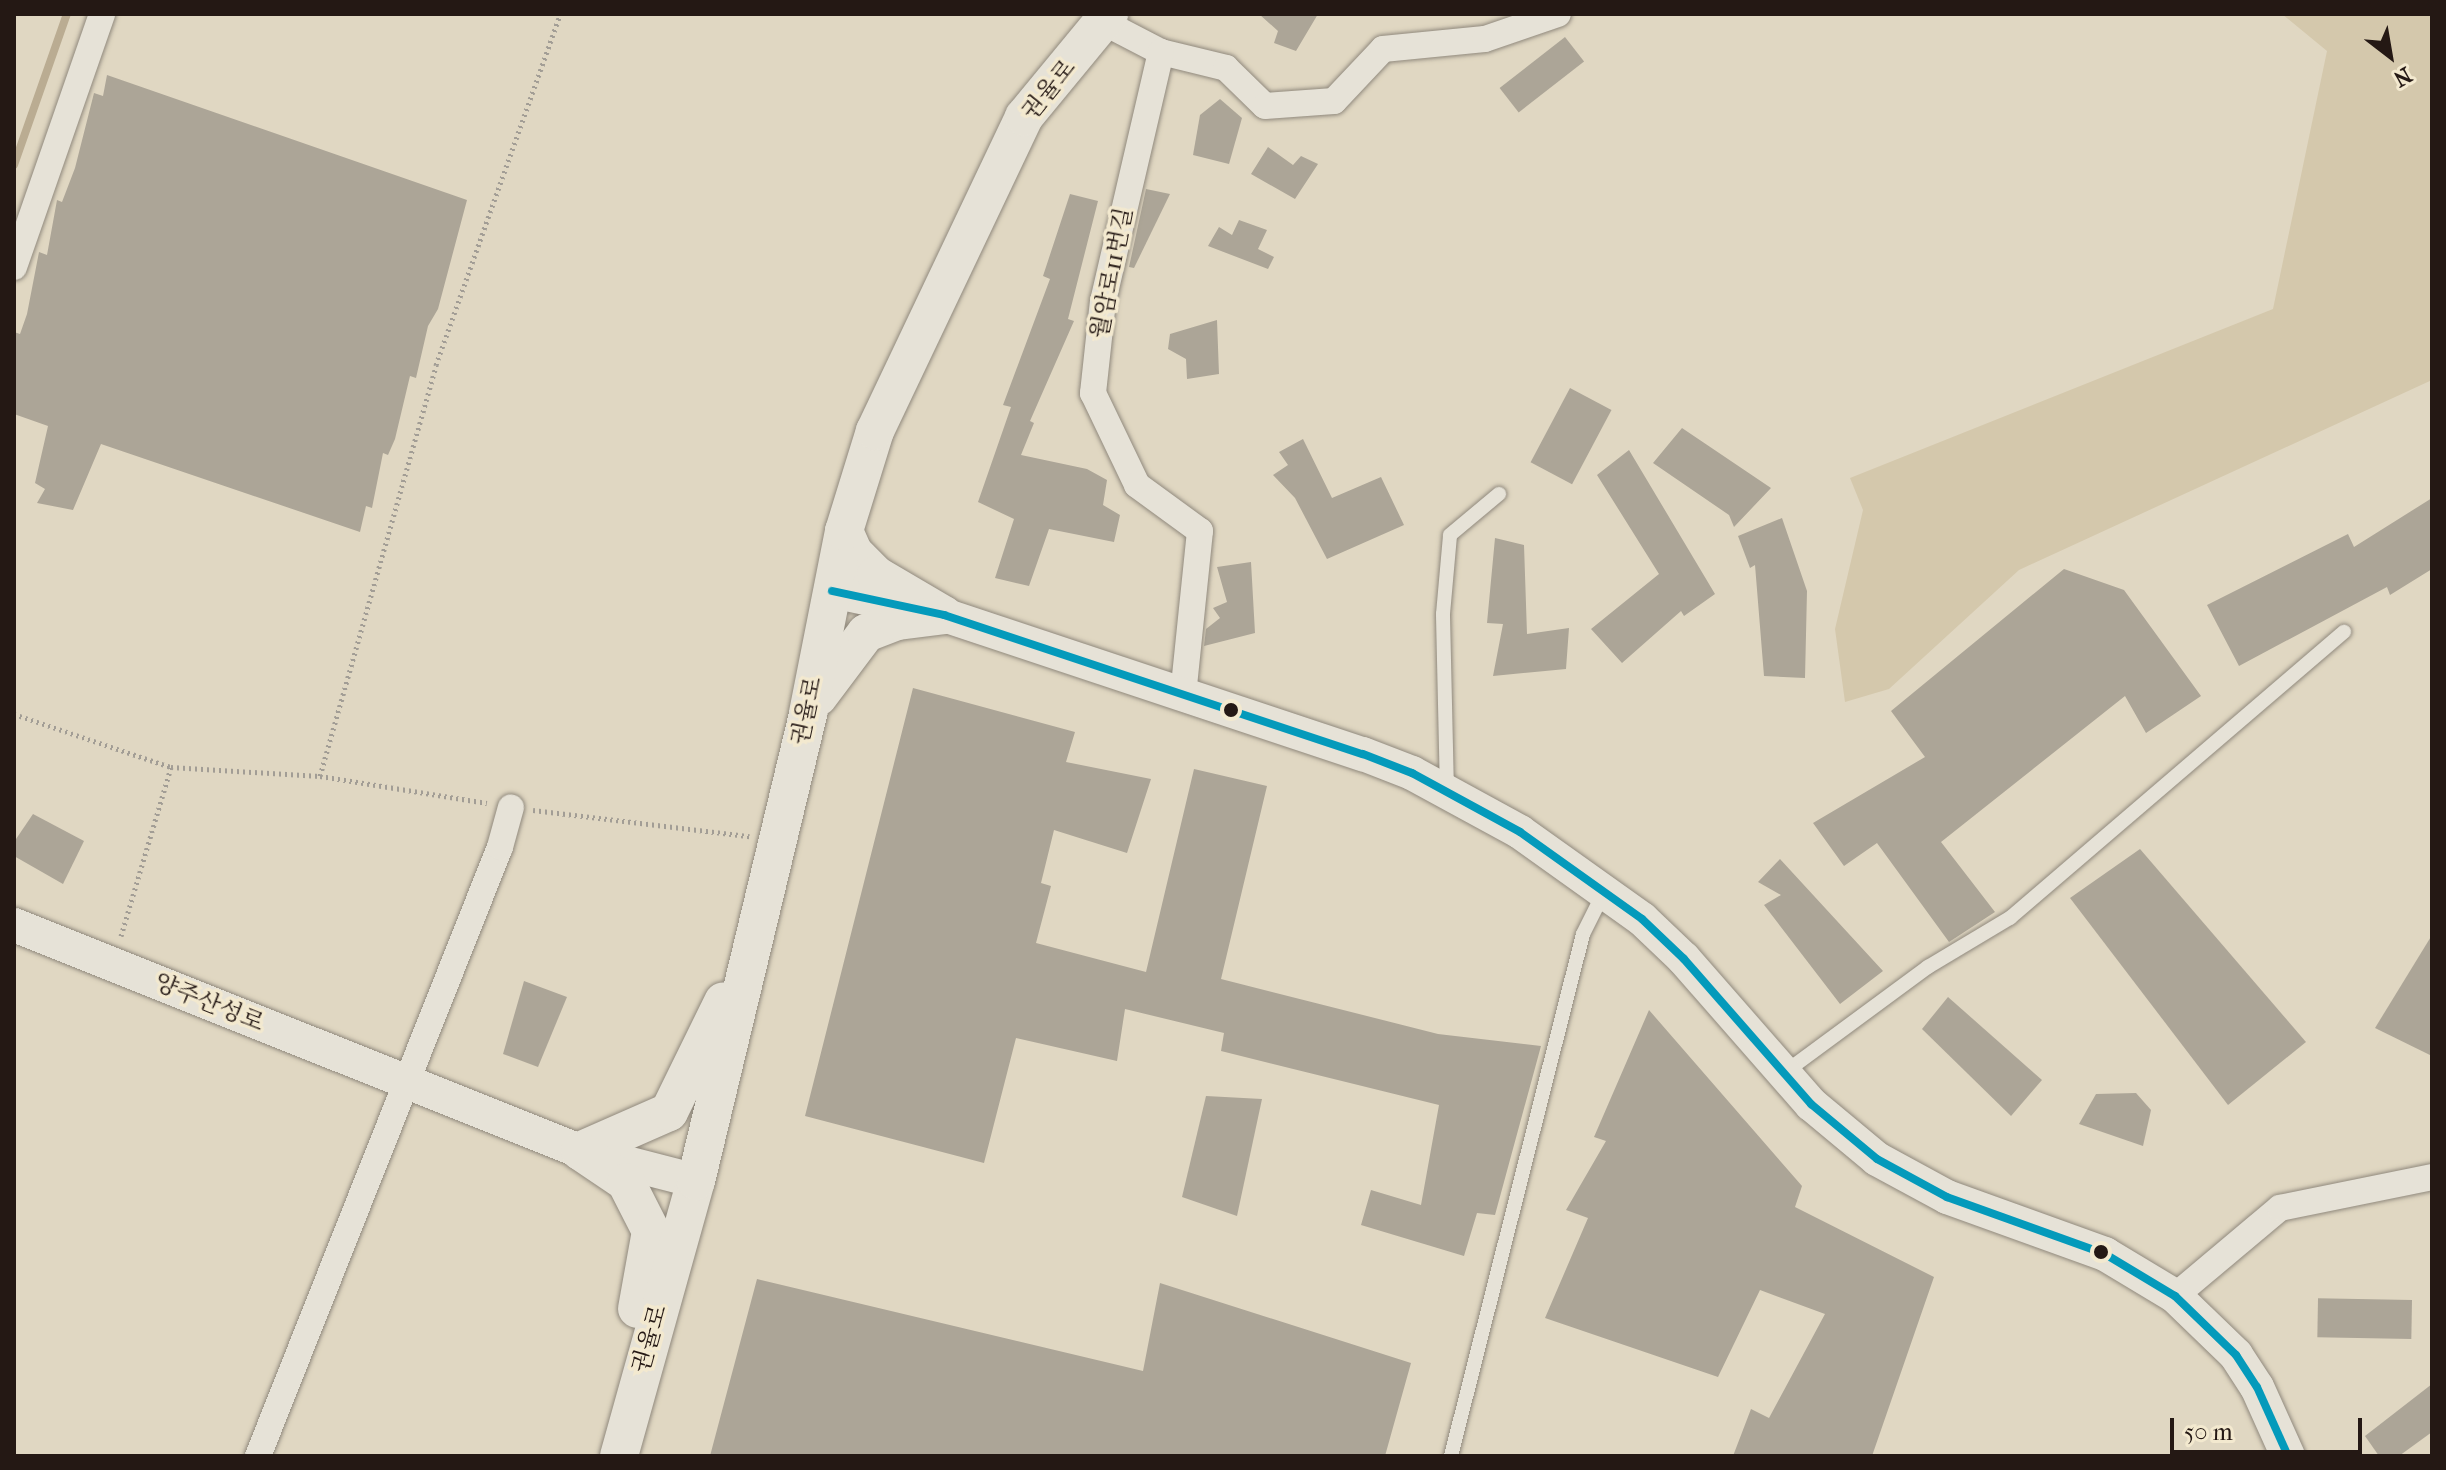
<!DOCTYPE html>
<html>
<head>
<meta charset="utf-8">
<style>
  body { margin:0 }
  #map { position:relative; width:2446px; height:1470px; overflow:hidden; background:#e0d7c2; font-family:"IM FELL French Canon","Noto Serif KR",serif }
  div>[style] { position:absolute }
  .green>* { inset:0; background:#d4c8ac }
  .stream>* { height:8px; margin:-4px; padding:0 4px; transform-origin:4px; border-radius:4px; background:#baac92 }
  .building>* { inset:0; background:#aca597; transform-origin:0 0 }
  .path>* { height:5px; margin-top:-2.5px; transform-origin:0; background:repeating-linear-gradient(90deg,#a29d95 0 2px,transparent 0 6px) }
  .roads { filter:drop-shadow(0 0 2px #90897d) drop-shadow(0 0 2px #90897d) }
  .service>* { height:14px; margin:-7px; padding:0 7px; transform-origin:7px; border-radius:7px; background:#e6e2d7 }
  .minor>* { height:26px; margin:-13px; padding:0 13px; transform-origin:13px; border-radius:13px; background:#e6e2d7 }
  .tertiary>* { height:34px; margin:-17px; padding:0 17px; transform-origin:17px; border-radius:17px; background:#e6e2d7 }
  .secondary>* { height:38px; margin:-19px; padding:0 19px; transform-origin:19px; border-radius:19px; background:#e6e2d7 }
  .bus-1>* { height:8px; margin:-4px; padding:0 4px; transform-origin:4px; border-radius:4px; background:#049abb }
  .dots>* { width:22px; height:22px; translate:-50% -50%; box-sizing:border-box; border:4px solid #f3e9cf; border-radius:50% }
  span { translate:-50% -50%; white-space:nowrap; text-align:center; line-height:1.15; -webkit-text-stroke:7px #f3e9cf; paint-order:stroke }
  .street-label { font-size:24px; color:#241814 }
  .frame { position:absolute; inset:0; border:16px solid #241814; pointer-events:none }
  .north { position:absolute; left:2350px; top:16px; width:80px; height:80px; -webkit-text-stroke:6px #f3e9cf; paint-order:stroke; rotate:149deg; font-size:22px; font-weight:700; line-height:32px; text-align:center; color:#241814 }
  .north::after { content:''; display:block; margin:auto; width:28px; height:36px; background:#241814; clip-path:polygon(50% 0,100% 100%,50% 72%,0 100%) }
  .scale { position:absolute; left:2170px; top:1418px; width:192px; height:36px; box-sizing:border-box; border:4px solid #241814; border-top:0; padding-left:10px; font-size:24px; line-height:28px; white-space:nowrap; color:#241814; -webkit-text-stroke:6px #f3e9cf; paint-order:stroke }
</style>
</head>
<body>
<div id="map">
  <div class="green">
    <div style="clip-path:polygon(2282px 14px,2432px 14px,2432px 380px,2019px 570px,1889px 689px,1845px 702px,1835px 629px,1863px 510px,1850px 478px,2273px 309px,2327px 51px)"></div>
  </div>
  <div class="stream">
    <div style="left:14px;top:165px;width:160px;rotate:-70.7deg"></div>
  </div>
  <div class="building">
    <div style="clip-path:polygon(1259px 14px,1318px 14px,1296px 51px,1274px 43px,1278px 31px)"></div>
    <div style="left:1565px;top:37px;width:31px;height:83px;rotate:52deg"></div>
    <div style="clip-path:polygon(107px 75px,467px 200px,438px 309px,428px 326px,416px 378px,410px 376px,395px 439px,388px 455px,383px 453px,372px 508px,366px 506px,360px 532px,101px 444px,73px 510px,37px 503px,45px 489px,35px 483px,48px 426px,14px 414px,14px 332px,20px 334px,27px 314px,39px 252px,47px 255px,57px 200px,62px 202px,75px 168px,94px 93px,103px 96px)"></div>
    <div style="clip-path:polygon(1220px 99px,1242px 118px,1229px 164px,1193px 155px,1200px 115px)"></div>
    <div style="clip-path:polygon(1268px 147px,1293px 165px,1301px 156px,1318px 164px,1295px 199px,1251px 174px)"></div>
    <div style="clip-path:polygon(1146px 189px,1170px 194px,1134px 268px,1129px 267px)"></div>
    <div style="clip-path:polygon(1070px 194px,1098px 201px,1068px 319px,1074px 321px,1030px 421px,1034px 423px,1021px 455px,1087px 469px,1107px 480px,1103px 505px,1120px 515px,1114px 542px,1049px 529px,1029px 586px,995px 578px,1014px 519px,978px 502px,1011px 407px,1003px 405px,1050px 279px,1043px 276px)"></div>
    <div style="clip-path:polygon(1239px 220px,1267px 230px,1258px 249px,1274px 257px,1268px 269px,1208px 246px,1219px 227px,1232px 235px)"></div>
    <div style="clip-path:polygon(1217px 320px,1219px 374px,1187px 379px,1186px 359px,1168px 349px,1170px 334px)"></div>
    <div style="left:1570px;top:388px;width:47px;height:84px;rotate:28deg"></div>
    <div style="clip-path:polygon(1682px 428px,1771px 488px,1734px 527px,1729px 515px,1653px 463px)"></div>
    <div style="clip-path:polygon(1303px 439px,1332px 498px,1381px 477px,1404px 525px,1327px 559px,1295px 498px,1273px 475px,1288px 465px,1279px 452px)"></div>
    <div style="clip-path:polygon(1629px 450px,1715px 594px,1684px 616px,1681px 611px,1622px 663px,1591px 629px,1659px 574px,1597px 475px)"></div>
    <div style="clip-path:polygon(2432px 498px,2432px 569px,2390px 595px,2387px 587px,2239px 666px,2207px 605px,2348px 534px,2354px 547px)"></div>
    <div style="clip-path:polygon(1782px 518px,1807px 591px,1805px 678px,1764px 676px,1755px 565px,1750px 568px,1738px 536px)"></div>
    <div style="clip-path:polygon(1495px 538px,1524px 545px,1527px 634px,1569px 628px,1566px 669px,1493px 676px,1503px 624px,1487px 623px)"></div>
    <div style="clip-path:polygon(1251px 562px,1255px 633px,1204px 646px,1206px 629px,1220px 618px,1213px 608px,1227px 602px,1217px 567px)"></div>
    <div style="clip-path:polygon(2064px 569px,2124px 590px,2201px 696px,2146px 733px,2125px 696px,1941px 842px,1995px 912px,1949px 942px,1877px 843px,1844px 866px,1813px 823px,1925px 757px,1891px 711px)"></div>
    <div style="clip-path:polygon(913px 688px,1075px 732px,1066px 762px,1151px 779px,1127px 853px,1054px 830px,1041px 883px,1051px 886px,1036px 943px,1146px 972px,1194px 769px,1267px 786px,1221px 979px,1438px 1034px,1541px 1046px,1495px 1215px,1477px 1213px,1464px 1256px,1361px 1225px,1371px 1190px,1421px 1205px,1439px 1105px,1221px 1051px,1224px 1033px,1125px 1009px,1117px 1061px,1016px 1038px,984px 1163px,805px 1116px)"></div>
    <div style="clip-path:polygon(33px 814px,84px 841px,63px 884px,14px 856px,14px 842px)"></div>
    <div style="clip-path:polygon(2140px 849px,2306px 1042px,2228px 1105px,2070px 898px)"></div>
    <div style="clip-path:polygon(1780px 859px,1883px 971px,1840px 1004px,1764px 905px,1781px 895px,1758px 882px)"></div>
    <div style="clip-path:polygon(2432px 935px,2432px 1056px,2375px 1028px)"></div>
    <div style="clip-path:polygon(524px 981px,567px 997px,538px 1067px,503px 1054px)"></div>
    <div style="clip-path:polygon(1948px 997px,2042px 1080px,2011px 1116px,1922px 1029px)"></div>
    <div style="clip-path:polygon(1649px 1010px,1802px 1186px,1795px 1207px,1934px 1277px,1872px 1456px,1733px 1456px,1751px 1409px,1769px 1418px,1825px 1314px,1760px 1290px,1718px 1377px,1545px 1318px,1588px 1218px,1566px 1210px,1606px 1141px,1594px 1137px)"></div>
    <div style="clip-path:polygon(2136px 1093px,2151px 1110px,2143px 1146px,2079px 1124px,2096px 1094px)"></div>
    <div style="clip-path:polygon(1206px 1096px,1262px 1099px,1237px 1216px,1182px 1197px)"></div>
    <div style="clip-path:polygon(757px 1279px,1143px 1371px,1160px 1283px,1411px 1363px,1385px 1456px,710px 1456px)"></div>
    <div style="left:2412px;top:1300px;width:39px;height:94px;rotate:91deg"></div>
    <div style="clip-path:polygon(2432px 1384px,2432px 1432px,2399px 1456px,2379px 1456px,2365px 1436px)"></div>
  </div>
  <div class="path">
    <div style="left:14px;top:714px;width:166px;rotate:18.7deg"></div>
    <div style="left:171px;top:767px;width:149px;rotate:3.5deg"></div>
    <div style="left:320px;top:776px;width:169px;rotate:9.2deg"></div>
    <div style="left:320px;top:776px;width:427px;rotate:-74.2deg"></div>
    <div style="left:436px;top:365px;width:372px;rotate:-70.5deg"></div>
    <div style="left:533px;top:810px;width:218px;rotate:6.9deg"></div>
    <div style="left:121px;top:936px;width:176px;rotate:-73.5deg"></div>
  </div>
  <div class="roads">
    <div class="service">
      <div style="left:1447px;top:792px;width:178px;rotate:-91.3deg"></div>
      <div style="left:1443px;top:614px;width:79px;rotate:-84.9deg"></div>
      <div style="left:1450px;top:535px;width:64px;rotate:-39.9deg"></div>
      <div style="left:1784px;top:1073px;width:179px;rotate:-36.4deg"></div>
      <div style="left:1928px;top:967px;width:96px;rotate:-30.9deg"></div>
      <div style="left:2010px;top:918px;width:440px;rotate:-40.6deg"></div>
      <div style="left:1451px;top:1456px;width:538px;rotate:-75.81deg"></div>
      <div style="left:1583px;top:934px;width:49px;rotate:-63.4deg"></div>
    </div>
    <div class="minor">
      <div style="left:1105px;top:23px;width:63px;rotate:27.4deg"></div>
      <div style="left:1161px;top:52px;width:67px;rotate:13.8deg"></div>
      <div style="left:1226px;top:68px;width:54px;rotate:44.3deg"></div>
      <div style="left:1265px;top:106px;width:69px;rotate:-4.1deg"></div>
      <div style="left:1334px;top:101px;width:71px;rotate:-46.7deg"></div>
      <div style="left:1383px;top:49px;width:102px;rotate:-5.6deg"></div>
      <div style="left:1485px;top:39px;width:77px;rotate:-18.9deg"></div>
      <div style="left:1161px;top:52px;width:256px;rotate:103.1deg"></div>
      <div style="left:1103px;top:301px;width:93px;rotate:96.2deg"></div>
      <div style="left:1093px;top:393px;width:102px;rotate:64.4deg"></div>
      <div style="left:1137px;top:485px;width:78px;rotate:36.1deg"></div>
      <div style="left:1200px;top:531px;width:165px;rotate:95.9deg"></div>
      <div style="left:14px;top:267px;width:268px;rotate:-70.8deg"></div>
      <div style="left:2175px;top:1296px;width:137px;rotate:-40deg"></div>
      <div style="left:2280px;top:1208px;width:155px;rotate:-11.5deg"></div>
      <div style="left:258px;top:1456px;width:655px;rotate:-68.33deg"></div>
      <div style="left:500px;top:847px;width:41px;rotate:-74.6deg"></div>
    </div>
    <div class="tertiary">
      <div style="left:832px;top:591px;width:115px;rotate:12.1deg"></div>
      <div style="left:944px;top:615px;width:441px;rotate:18.4deg"></div>
      <div style="left:1363px;top:754px;width:53px;rotate:21.2deg"></div>
      <div style="left:1412px;top:773px;width:123px;rotate:28.6deg"></div>
      <div style="left:1520px;top:832px;width:150px;rotate:35.5deg"></div>
      <div style="left:1642px;top:919px;width:58px;rotate:43.6deg"></div>
      <div style="left:1684px;top:959px;width:193px;rotate:48.8deg"></div>
      <div style="left:1811px;top:1104px;width:86px;rotate:39.8deg"></div>
      <div style="left:1877px;top:1159px;width:80px;rotate:28.5deg"></div>
      <div style="left:1947px;top:1197px;width:168px;rotate:19.8deg"></div>
      <div style="left:2105px;top:1254px;width:82px;rotate:31deg"></div>
      <div style="left:2175px;top:1296px;width:85px;rotate:44deg"></div>
      <div style="left:2236px;top:1355px;width:38px;rotate:57deg"></div>
      <div style="left:2257px;top:1387px;width:76px;rotate:65.8deg"></div>
      <div style="left:14px;top:925px;width:609px;rotate:21.77deg"></div>
      <div style="left:580px;top:1151px;width:120px;rotate:14.5deg"></div>
    </div>
    <div class="secondary">
      <div style="left:844px;top:531px;width:24px;rotate:66deg"></div>
      <div style="left:854px;top:553px;width:31px;rotate:45deg"></div>
      <div style="left:876px;top:575px;width:79px;rotate:30.5deg"></div>
      <div style="left:818px;top:697px;width:80px;rotate:-53.1deg"></div>
      <div style="left:866px;top:633px;width:34px;rotate:-21deg"></div>
      <div style="left:898px;top:621px;width:46px;rotate:-7.4deg"></div>
      <div style="left:580px;top:1151px;width:97px;rotate:-23.7deg"></div>
      <div style="left:669px;top:1112px;width:123px;rotate:-63.9deg"></div>
      <div style="left:580px;top:1151px;width:55px;rotate:34deg"></div>
      <div style="left:626px;top:1182px;width:55px;rotate:63deg"></div>
      <div style="left:651px;top:1231px;width:79px;rotate:100.2deg"></div>
      <div style="left:619px;top:1456px;width:286px;rotate:-74.4deg"></div>
      <div style="left:696px;top:1181px;width:481px;rotate:-76.5deg"></div>
      <div style="left:808px;top:713px;width:186px;rotate:-78.8deg"></div>
      <div style="left:844px;top:531px;width:105px;rotate:-72.8deg"></div>
      <div style="left:875px;top:431px;width:348px;rotate:-64.6deg"></div>
      <div style="left:1024px;top:117px;width:134px;rotate:-50.5deg"></div>
    </div>
  </div>
  <div class="bus-1">
    <div style="left:832px;top:591px;width:115px;rotate:12.1deg"></div>
    <div style="left:944px;top:615px;width:441px;rotate:18.4deg"></div>
    <div style="left:1363px;top:754px;width:53px;rotate:21.2deg"></div>
    <div style="left:1412px;top:773px;width:123px;rotate:28.6deg"></div>
    <div style="left:1520px;top:832px;width:150px;rotate:35.5deg"></div>
    <div style="left:1642px;top:919px;width:58px;rotate:43.6deg"></div>
    <div style="left:1684px;top:959px;width:193px;rotate:48.8deg"></div>
    <div style="left:1811px;top:1104px;width:86px;rotate:39.8deg"></div>
    <div style="left:1877px;top:1159px;width:80px;rotate:28.5deg"></div>
    <div style="left:1947px;top:1197px;width:168px;rotate:19.8deg"></div>
    <div style="left:2105px;top:1254px;width:82px;rotate:31deg"></div>
    <div style="left:2175px;top:1296px;width:85px;rotate:44deg"></div>
    <div style="left:2236px;top:1355px;width:38px;rotate:57deg"></div>
    <div style="left:2257px;top:1387px;width:76px;rotate:65.8deg"></div>
  </div>
  <div class="dots">
    <div style="left:1231px;top:710px;background:#241814"></div>
    <div style="left:2101px;top:1252px;background:#241814"></div>
  </div>
  <div class="street-label">
    <span style="left:1049px;top:90px;rotate:-51deg">권율로</span>
    <span style="left:1112px;top:273px;rotate:-79deg">월암로11번길</span>
    <span style="left:807px;top:711px;rotate:-78deg">권율로</span>
    <span style="left:209px;top:1003px;rotate:22deg">양주산성로</span>
    <span style="left:650px;top:1339px;rotate:-74deg">권율로</span>
  </div>
  <div class="frame"></div>
  <div class="north">N</div>
  <div class="scale">50 m</div>
</div>
</body>
</html>
